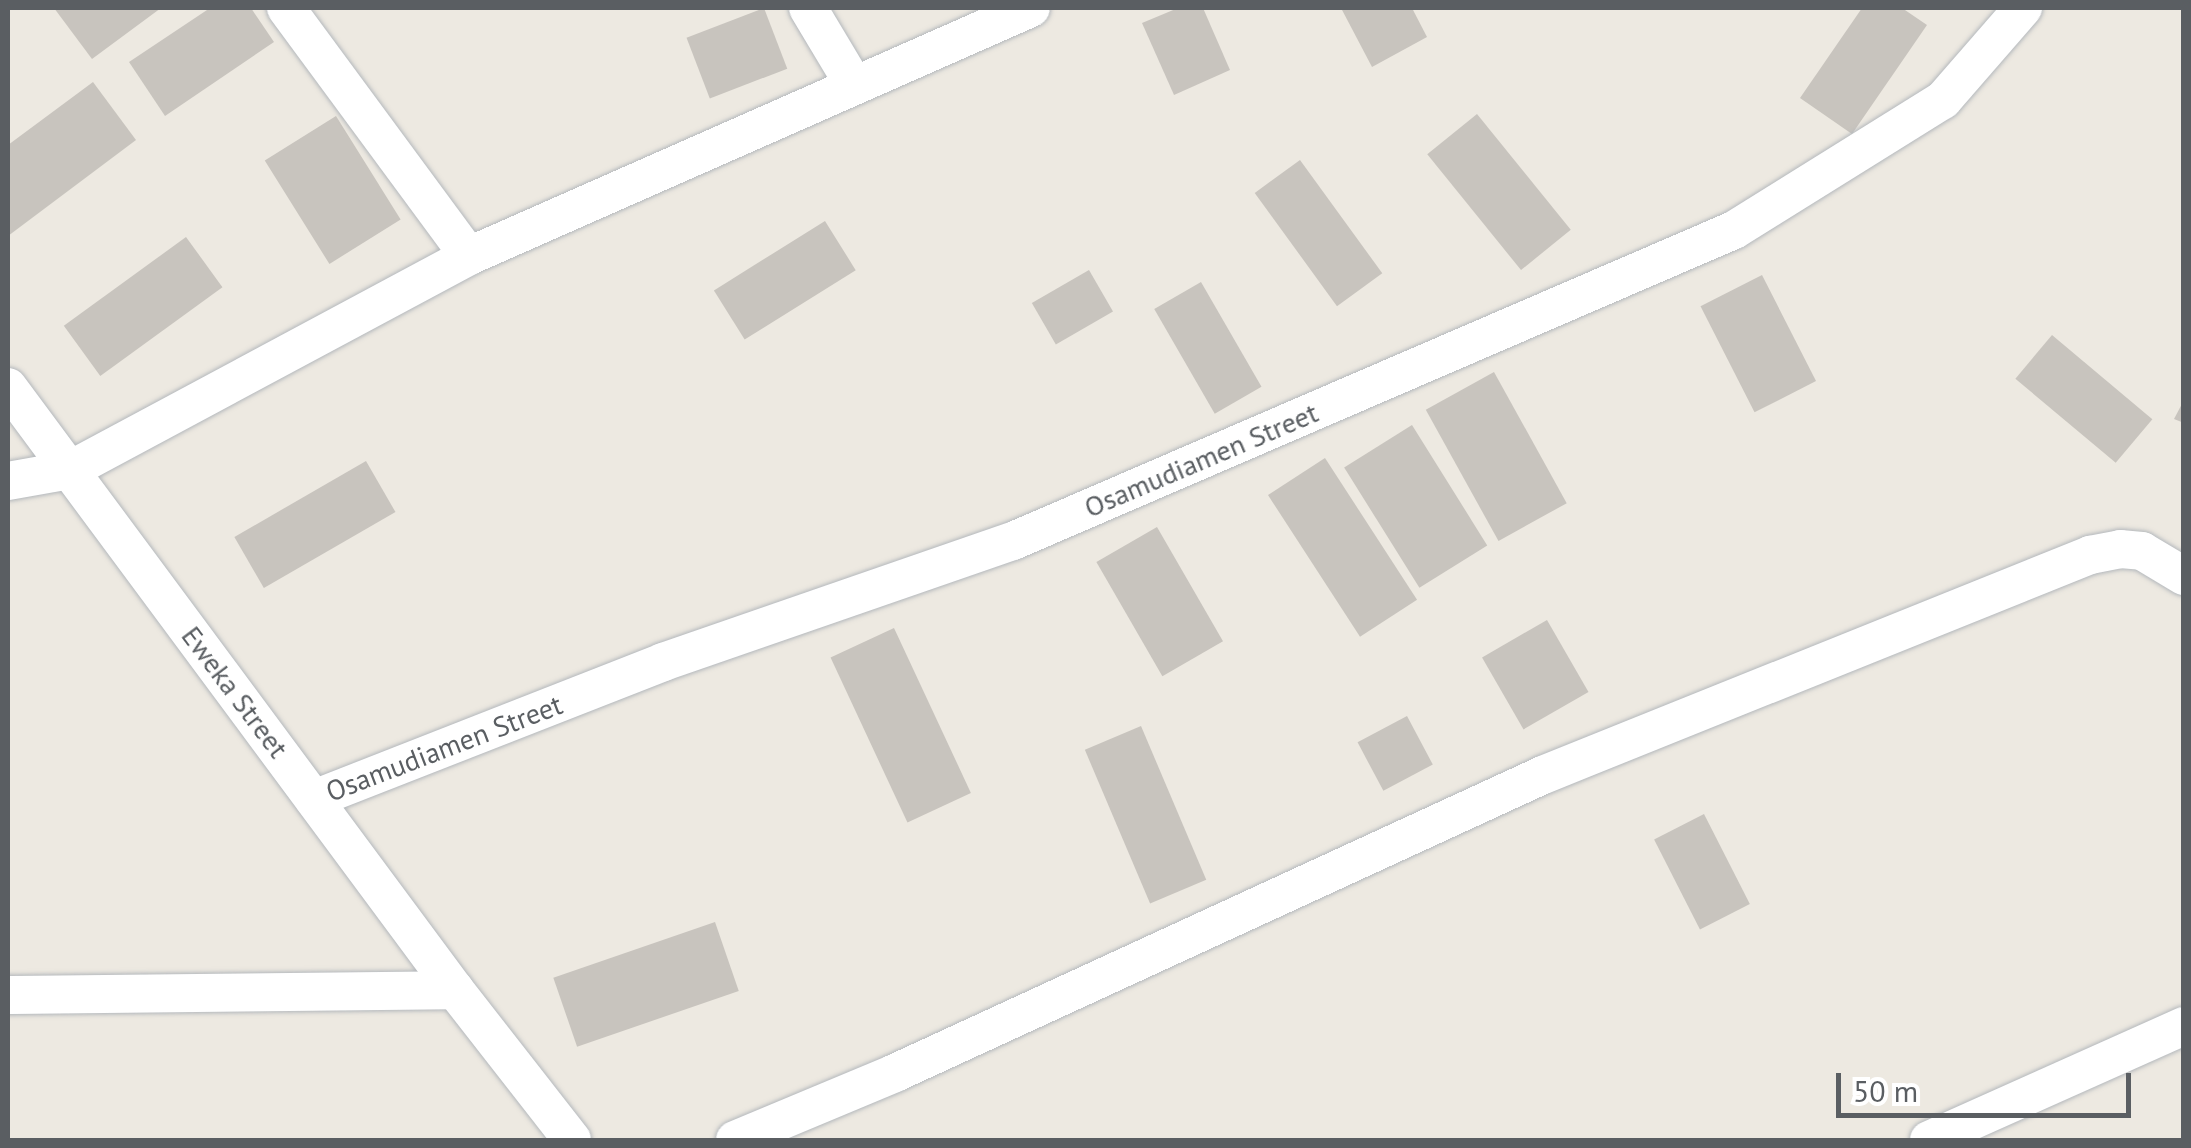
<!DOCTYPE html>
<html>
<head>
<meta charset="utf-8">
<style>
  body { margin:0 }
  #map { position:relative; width:2191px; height:1148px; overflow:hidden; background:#ede9e1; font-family:"PT Sans",sans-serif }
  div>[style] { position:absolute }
  .building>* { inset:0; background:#c8c4be; transform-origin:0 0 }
  .roads { filter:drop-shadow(0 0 2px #b4b8bc) drop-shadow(0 0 2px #b4b8bc) }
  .minor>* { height:38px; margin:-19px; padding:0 19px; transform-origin:19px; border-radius:19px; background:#fff }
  span { translate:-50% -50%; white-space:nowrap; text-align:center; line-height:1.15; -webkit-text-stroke:8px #fff; paint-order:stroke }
  .street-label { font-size:28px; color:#5a5e62 }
  .frame { position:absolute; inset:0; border:10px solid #5a5e62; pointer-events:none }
  .scale { position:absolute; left:1836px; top:1073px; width:295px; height:45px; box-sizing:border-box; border:5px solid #5a5e62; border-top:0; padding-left:12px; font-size:30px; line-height:35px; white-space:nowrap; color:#5a5e62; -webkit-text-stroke:8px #fff; paint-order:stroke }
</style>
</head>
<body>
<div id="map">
  <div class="building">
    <div style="clip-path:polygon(54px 8px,161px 8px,92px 59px)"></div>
    <div style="clip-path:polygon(210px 8px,251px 8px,274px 42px,165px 116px,129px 62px)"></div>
    <div style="left:764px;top:8px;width:65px;height:83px;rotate:69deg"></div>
    <div style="clip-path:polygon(1178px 8px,1203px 8px,1230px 70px,1174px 95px,1142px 23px)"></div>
    <div style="clip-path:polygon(1341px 8px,1412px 8px,1427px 37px,1372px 67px)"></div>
    <div style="clip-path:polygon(1862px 8px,1902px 8px,1927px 25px,1852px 134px,1800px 98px)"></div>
    <div style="clip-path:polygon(93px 82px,136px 140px,8px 236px,8px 145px)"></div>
    <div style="left:1477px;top:114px;width:149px;height:64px;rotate:51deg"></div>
    <div style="left:336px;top:116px;width:122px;height:84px;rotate:58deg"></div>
    <div style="left:1300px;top:160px;width:140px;height:56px;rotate:54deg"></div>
    <div style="left:825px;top:221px;width:58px;height:131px;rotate:58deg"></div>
    <div style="left:186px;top:237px;width:62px;height:151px;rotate:54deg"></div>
    <div style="left:1089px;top:270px;width:48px;height:66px;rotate:60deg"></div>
    <div style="left:1762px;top:275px;width:119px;height:69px;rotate:63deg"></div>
    <div style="left:1201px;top:282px;width:121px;height:54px;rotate:60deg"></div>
    <div style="left:2052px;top:335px;width:131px;height:57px;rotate:40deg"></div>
    <div style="left:1494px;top:372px;width:150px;height:78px;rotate:61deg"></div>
    <div style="clip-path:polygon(2184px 400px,2184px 423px,2174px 419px)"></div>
    <div style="left:1412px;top:425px;width:142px;height:80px;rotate:58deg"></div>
    <div style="left:1325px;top:458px;width:169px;height:68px;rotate:57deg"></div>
    <div style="left:366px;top:461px;width:59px;height:152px;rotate:60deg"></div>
    <div style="left:1157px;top:527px;width:132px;height:70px;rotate:60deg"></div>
    <div style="left:1547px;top:620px;width:83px;height:75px;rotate:60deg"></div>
    <div style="left:894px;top:628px;width:182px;height:70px;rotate:65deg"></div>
    <div style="left:1407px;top:716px;width:55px;height:56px;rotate:62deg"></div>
    <div style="left:1141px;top:726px;width:167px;height:61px;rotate:67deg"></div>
    <div style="left:1704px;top:814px;width:101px;height:56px;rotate:63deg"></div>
    <div style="left:715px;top:922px;width:73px;height:171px;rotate:71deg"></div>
  </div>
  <div class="roads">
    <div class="minor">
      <div style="left:286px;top:8px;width:308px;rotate:53.6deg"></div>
      <div style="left:808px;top:8px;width:90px;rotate:59.1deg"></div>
      <div style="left:8px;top:387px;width:751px;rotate:53.45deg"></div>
      <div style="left:455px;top:990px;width:190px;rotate:52deg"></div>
      <div style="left:8px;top:481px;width:63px;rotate:-10.1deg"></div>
      <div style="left:70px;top:470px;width:453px;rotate:-28.2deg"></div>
      <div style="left:469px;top:256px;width:614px;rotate:-23.81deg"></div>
      <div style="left:314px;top:799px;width:375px;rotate:-21.4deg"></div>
      <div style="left:663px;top:662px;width:370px;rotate:-19.1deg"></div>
      <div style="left:1013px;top:541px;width:785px;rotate:-23.33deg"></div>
      <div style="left:1734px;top:230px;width:246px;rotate:-31.9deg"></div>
      <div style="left:1943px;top:100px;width:122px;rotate:-49deg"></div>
      <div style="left:8px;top:995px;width:447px;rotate:-0.6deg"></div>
      <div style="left:735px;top:1140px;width:173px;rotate:-22.7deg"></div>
      <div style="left:895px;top:1073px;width:713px;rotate:-24.7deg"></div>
      <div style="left:1543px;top:775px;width:590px;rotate:-21.91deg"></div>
      <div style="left:2090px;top:555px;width:31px;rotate:-11deg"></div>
      <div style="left:2120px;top:549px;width:22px;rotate:5deg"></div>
      <div style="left:2142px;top:551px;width:49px;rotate:30.8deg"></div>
      <div style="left:1929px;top:1140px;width:279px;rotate:-24.1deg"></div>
    </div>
  </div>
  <div class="street-label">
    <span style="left:1201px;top:460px;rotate:-23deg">Osamudiamen Street</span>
    <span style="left:235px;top:692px;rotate:53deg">Eweka Street</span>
    <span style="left:444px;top:748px;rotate:-21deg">Osamudiamen Street</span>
  </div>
  <div class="frame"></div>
  <div class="scale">50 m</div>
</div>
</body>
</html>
